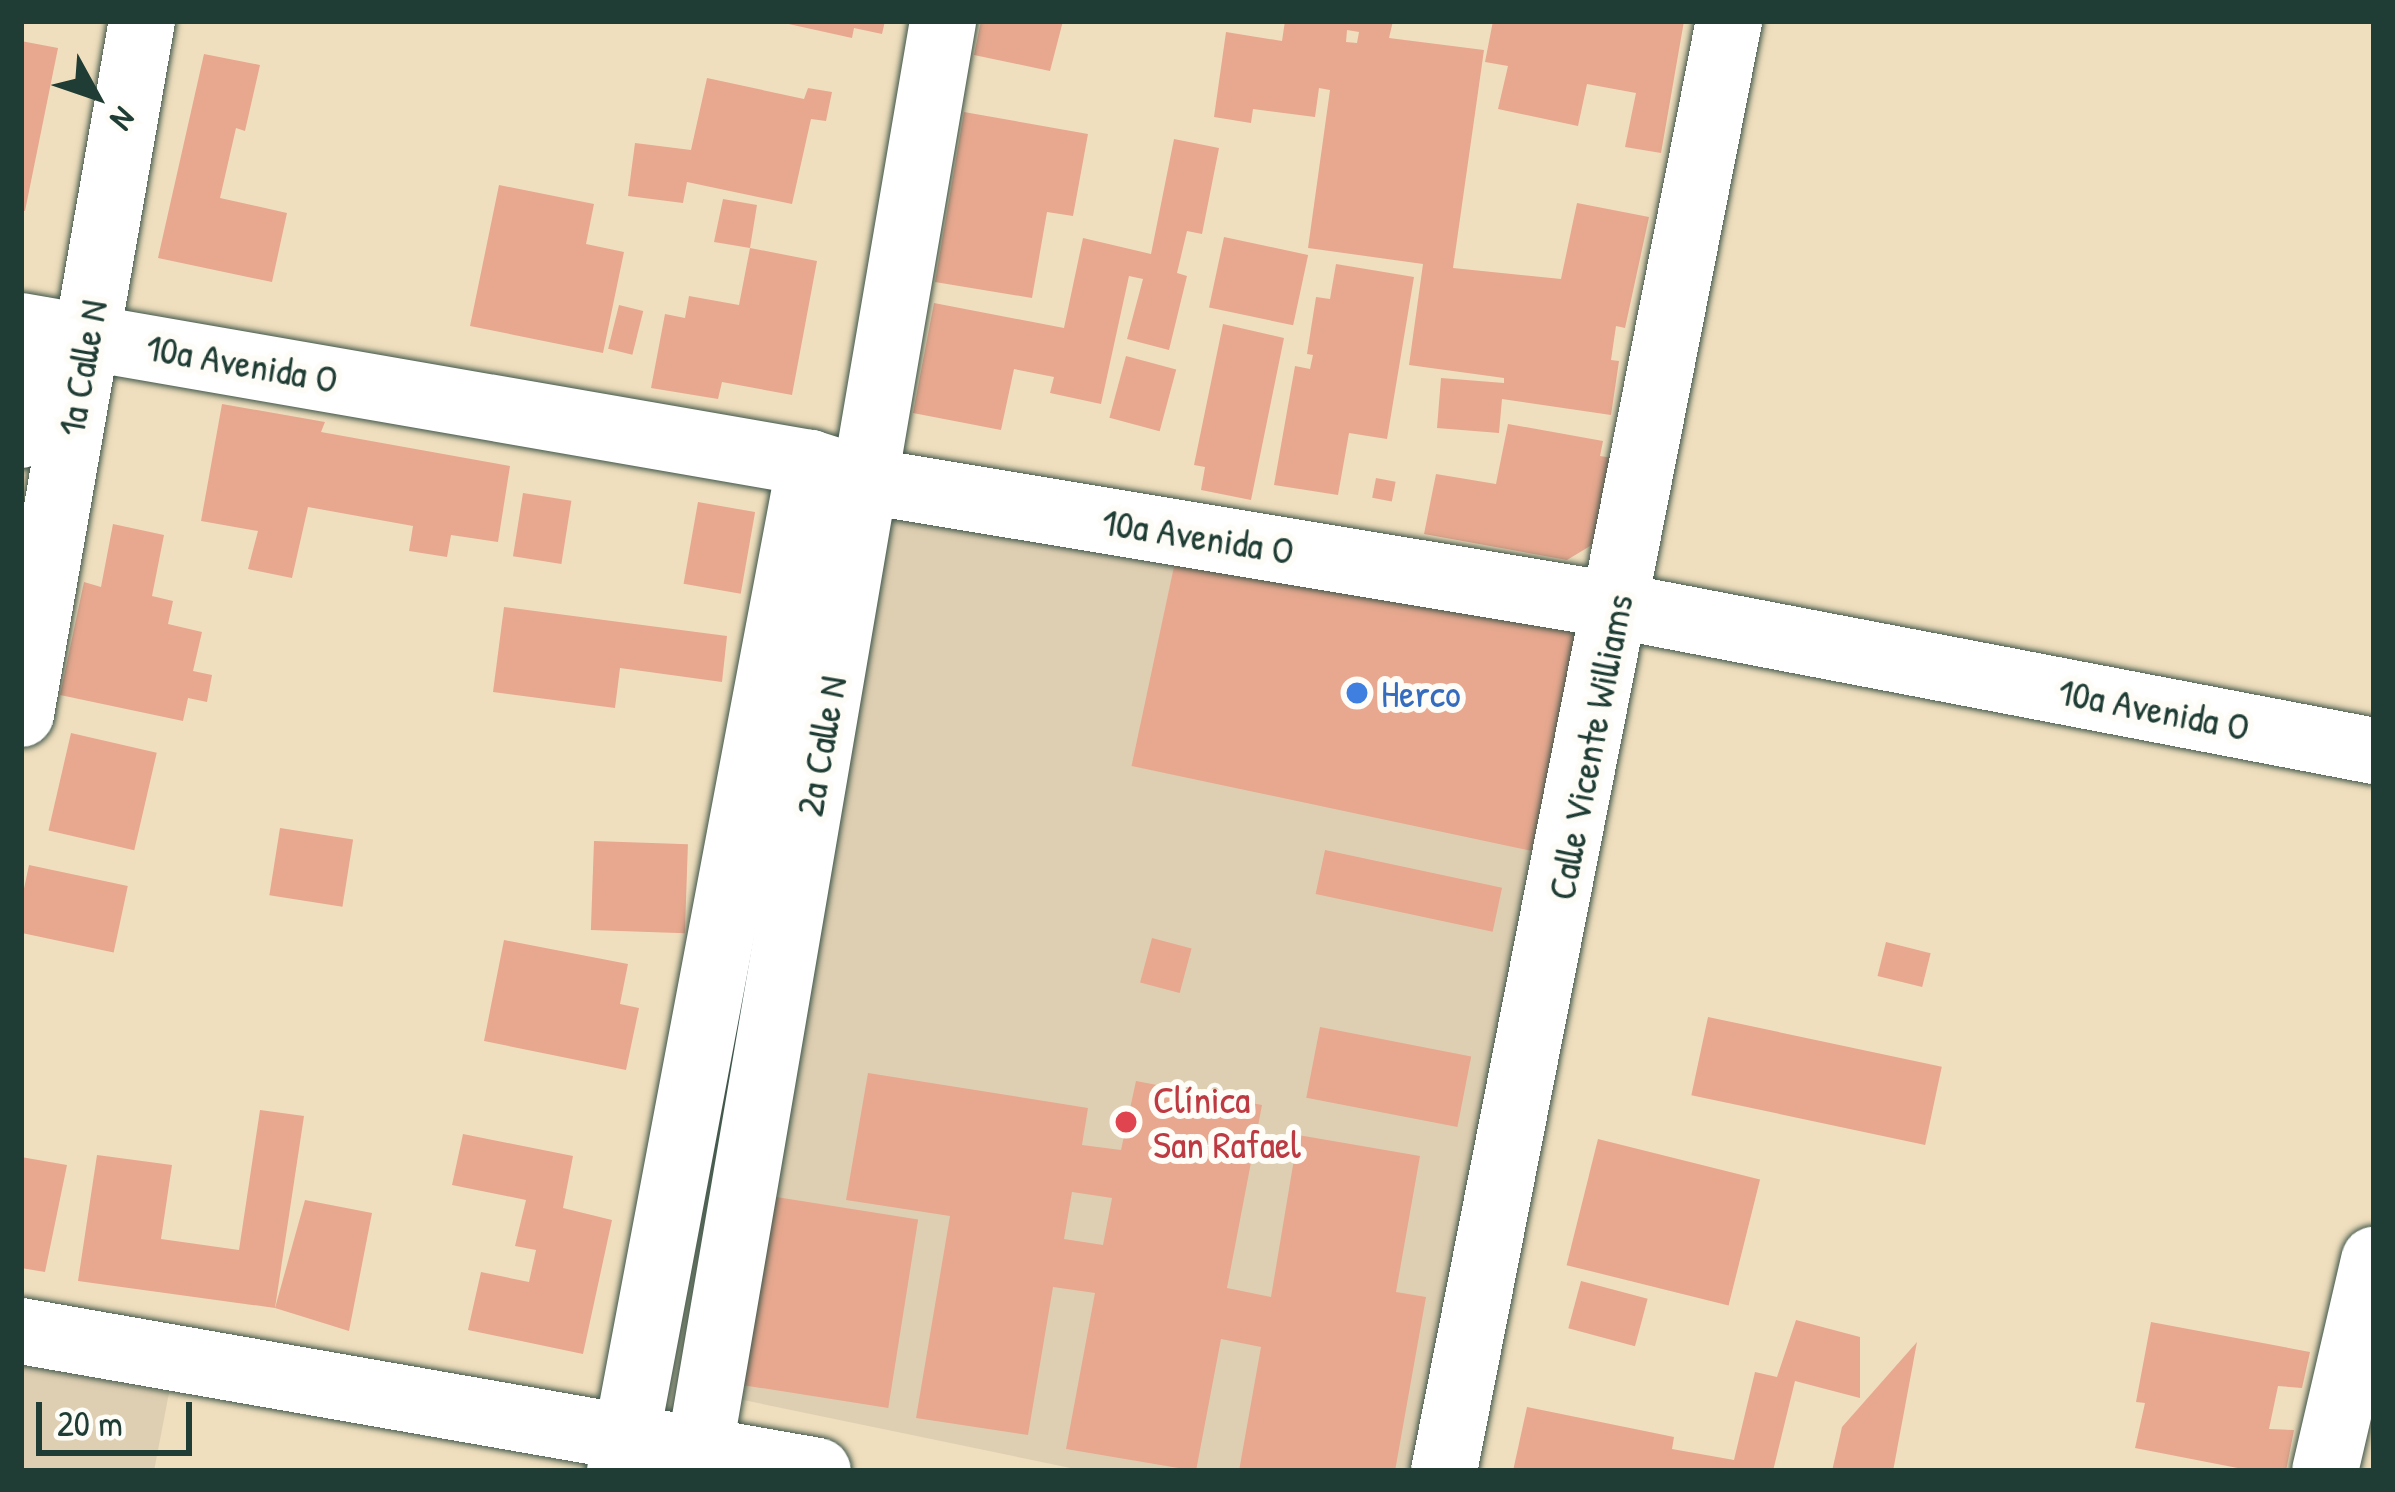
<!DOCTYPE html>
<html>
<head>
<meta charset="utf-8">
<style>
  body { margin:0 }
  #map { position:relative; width:2395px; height:1492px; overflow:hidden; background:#f0dfbe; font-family:"Patrick Hand",sans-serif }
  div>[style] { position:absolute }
  .built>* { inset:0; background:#dfcfb2 }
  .building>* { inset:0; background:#e7a88f; transform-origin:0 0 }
  .roads { filter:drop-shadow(0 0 3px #3e5549) drop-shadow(0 0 3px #3e5549) }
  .minor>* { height:66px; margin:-33px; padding:0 33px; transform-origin:33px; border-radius:33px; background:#fff }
  .major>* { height:66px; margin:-33px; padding:0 33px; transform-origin:33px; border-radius:33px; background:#fff }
  .dots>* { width:33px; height:33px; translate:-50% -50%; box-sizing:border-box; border:6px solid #fdfcf7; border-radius:50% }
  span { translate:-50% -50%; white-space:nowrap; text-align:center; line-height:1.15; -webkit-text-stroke:12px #fdfcf7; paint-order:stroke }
  .street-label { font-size:39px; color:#1f3d34 }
  .shop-label { font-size:39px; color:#366cbe }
  .left { translate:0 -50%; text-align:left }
  .health-label { font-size:39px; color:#be3a42 }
  .frame { position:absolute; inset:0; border:24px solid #1f3d34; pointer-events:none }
  .north { position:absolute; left:36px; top:36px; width:120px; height:120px; -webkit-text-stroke:9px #fdfcf7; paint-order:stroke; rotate:130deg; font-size:33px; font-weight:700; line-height:48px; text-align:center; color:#1f3d34 }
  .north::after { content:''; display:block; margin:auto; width:42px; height:54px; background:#1f3d34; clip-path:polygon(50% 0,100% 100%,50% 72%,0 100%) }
  .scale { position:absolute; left:36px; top:1402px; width:156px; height:54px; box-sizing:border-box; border:6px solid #1f3d34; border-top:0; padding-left:15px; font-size:36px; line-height:42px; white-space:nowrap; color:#1f3d34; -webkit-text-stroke:9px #fdfcf7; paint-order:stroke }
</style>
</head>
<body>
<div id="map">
  <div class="built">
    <div style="clip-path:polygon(880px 490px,1180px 538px,1133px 766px,1533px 847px,1412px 1471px,1085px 1471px,724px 1396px)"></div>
    <div style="clip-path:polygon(21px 1365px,169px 1393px,154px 1471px,21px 1471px)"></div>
  </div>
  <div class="building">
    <div style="clip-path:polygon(885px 21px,882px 34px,854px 28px,852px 38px,784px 23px)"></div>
    <div style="clip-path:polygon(981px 21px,1063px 21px,1050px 71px,974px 55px)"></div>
    <div style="clip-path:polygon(evenodd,1285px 21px,1393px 21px,1389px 38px,1484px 50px,1453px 268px,1561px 279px,1577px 203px,1649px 217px,1625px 328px,1616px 326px,1611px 360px,1619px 361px,1611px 415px,1502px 399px,1499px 433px,1437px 428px,1441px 378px,1504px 383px,1504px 378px,1409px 365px,1423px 264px,1308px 248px,1330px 90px,1319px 88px,1315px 117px,1253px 109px,1251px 123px,1214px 117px,1226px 32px,1282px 41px,1285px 21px,1347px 30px,1359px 32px,1357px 43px,1346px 42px,1347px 30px)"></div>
    <div style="clip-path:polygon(1493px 21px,1684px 21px,1661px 153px,1625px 147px,1636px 93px,1587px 84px,1578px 126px,1498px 109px,1508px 66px,1485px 62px)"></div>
    <div style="clip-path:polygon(21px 41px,58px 48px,25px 211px,21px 210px)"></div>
    <div style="clip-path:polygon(204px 54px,260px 65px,245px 131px,236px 128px,220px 198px,287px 213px,272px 282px,158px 258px)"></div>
    <div style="clip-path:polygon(707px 78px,804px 99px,808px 88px,832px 92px,826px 121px,811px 119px,792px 204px,687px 182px,683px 203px,628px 196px,635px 143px,691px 150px)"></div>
    <div style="clip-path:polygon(964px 112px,1088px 134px,1073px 216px,1047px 212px,1032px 298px,935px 282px)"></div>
    <div style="clip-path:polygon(1174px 139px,1219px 148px,1202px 234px,1187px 231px,1177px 273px,1187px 276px,1169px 350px,1127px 339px,1143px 279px,1129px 276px,1101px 404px,1050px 393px,1054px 377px,1014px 369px,1001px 430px,913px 413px,934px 303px,1064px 328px,1083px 238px,1151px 254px)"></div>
    <div style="clip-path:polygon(499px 185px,594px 204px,586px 244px,624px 252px,603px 353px,470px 326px)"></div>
    <div style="clip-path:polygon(723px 199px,757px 205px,750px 248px,817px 261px,792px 395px,722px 382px,718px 399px,651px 388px,665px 314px,685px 318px,689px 296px,739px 305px,750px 248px,714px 242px)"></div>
    <div style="left:1224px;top:237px;width:86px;height:72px;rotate:12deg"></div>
    <div style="clip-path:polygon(1336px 264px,1414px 277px,1387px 439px,1349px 433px,1338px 495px,1274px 485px,1295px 366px,1310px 369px,1313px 355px,1307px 354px,1316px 297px,1330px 299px)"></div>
    <div style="left:619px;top:305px;width:25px;height:45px;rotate:14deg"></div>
    <div style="clip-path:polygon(1223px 324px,1284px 338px,1251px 500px,1201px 490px,1205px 467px,1194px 465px)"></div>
    <div style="left:1126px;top:356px;width:52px;height:64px;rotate:15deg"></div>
    <div style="clip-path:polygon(222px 404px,325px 422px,321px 432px,510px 466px,498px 542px,451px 535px,447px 557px,409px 551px,413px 526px,308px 507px,292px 578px,248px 569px,258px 531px,201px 521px)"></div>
    <div style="clip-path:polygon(1508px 424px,1603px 441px,1600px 456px,1619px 459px,1605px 537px,1567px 560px,1424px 534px,1436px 474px,1496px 484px)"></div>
    <div style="left:1376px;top:478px;width:20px;height:20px;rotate:11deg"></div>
    <div style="left:523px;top:493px;width:49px;height:64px;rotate:9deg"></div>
    <div style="left:698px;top:502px;width:58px;height:83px;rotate:10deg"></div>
    <div style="clip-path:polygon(113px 524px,164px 535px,152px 596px,173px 601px,168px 624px,202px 632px,193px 671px,212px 675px,207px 702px,188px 698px,183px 721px,60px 695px,84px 582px,101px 587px)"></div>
    <div style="left:1180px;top:538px;width:409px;height:233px;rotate:12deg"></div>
    <div style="clip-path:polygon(504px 607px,727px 636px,722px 682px,620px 668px,615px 708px,493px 692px)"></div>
    <div style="left:71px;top:733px;width:88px;height:100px;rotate:13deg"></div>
    <div style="left:280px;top:828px;width:74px;height:68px;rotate:9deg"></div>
    <div style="left:594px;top:841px;width:94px;height:89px;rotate:2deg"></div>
    <div style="left:1325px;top:850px;width:181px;height:45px;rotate:12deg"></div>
    <div style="left:29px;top:865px;width:101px;height:68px;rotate:12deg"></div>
    <div style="left:1152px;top:938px;width:41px;height:46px;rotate:15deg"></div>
    <div style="clip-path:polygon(504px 940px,628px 964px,620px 1004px,639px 1008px,626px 1070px,484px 1041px)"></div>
    <div style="left:1886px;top:942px;width:46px;height:35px;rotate:14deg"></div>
    <div style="left:1708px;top:1017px;width:239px;height:80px;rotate:12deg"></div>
    <div style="left:1320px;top:1027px;width:154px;height:72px;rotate:11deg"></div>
    <div style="clip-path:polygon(evenodd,868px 1073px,1088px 1108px,1082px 1145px,1121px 1150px,1136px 1081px,1262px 1105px,1227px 1288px,1271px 1297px,1298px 1135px,1420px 1156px,1396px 1292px,1426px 1297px,1395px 1471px,1239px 1471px,1261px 1347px,1221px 1339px,1196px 1471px,1066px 1449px,1095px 1293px,1053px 1287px,1028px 1435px,916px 1418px,950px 1216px,846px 1200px,868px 1073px,1072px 1192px,1112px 1198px,1103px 1245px,1064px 1239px,1072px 1192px)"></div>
    <div style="clip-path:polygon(260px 1110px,304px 1116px,275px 1308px,78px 1281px,97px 1155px,172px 1165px,161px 1239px,239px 1250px)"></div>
    <div style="clip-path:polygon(463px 1134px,573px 1156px,563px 1208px,612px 1220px,583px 1354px,468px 1330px,481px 1272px,529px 1282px,536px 1250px,515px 1246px,526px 1200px,452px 1185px)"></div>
    <div style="left:1598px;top:1139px;width:167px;height:130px;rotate:14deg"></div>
    <div style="clip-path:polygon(21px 1157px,67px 1165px,45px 1272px,21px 1268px)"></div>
    <div style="left:770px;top:1196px;width:150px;height:191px;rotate:9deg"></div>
    <div style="clip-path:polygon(305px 1200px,372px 1213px,349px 1331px,275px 1308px)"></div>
    <div style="left:1581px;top:1281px;width:69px;height:49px;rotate:15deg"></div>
    <div style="clip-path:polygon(1796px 1320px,1860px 1337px,1860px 1398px,1795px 1381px,1773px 1471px,1513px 1471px,1527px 1407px,1674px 1437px,1672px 1449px,1734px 1460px,1755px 1372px,1777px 1377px)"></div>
    <div style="clip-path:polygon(2151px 1322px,2310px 1352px,2302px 1388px,2278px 1386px,2269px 1429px,2294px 1430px,2286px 1471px,2253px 1471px,2135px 1448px,2145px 1403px,2136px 1402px)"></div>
    <div style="clip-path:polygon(1917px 1342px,1893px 1471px,1832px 1471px,1842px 1427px)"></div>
  </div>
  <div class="roads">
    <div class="minor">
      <div style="left:21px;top:326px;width:801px;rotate:9.85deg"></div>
      <div style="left:810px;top:463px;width:60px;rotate:17.5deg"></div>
      <div style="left:867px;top:481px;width:761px;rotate:9.45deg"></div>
      <div style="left:1618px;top:606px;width:770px;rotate:10.86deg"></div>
      <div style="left:21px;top:435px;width:107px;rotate:-79.2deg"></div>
      <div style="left:21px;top:714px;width:703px;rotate:-80.1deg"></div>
      <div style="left:21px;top:1331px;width:809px;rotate:9.96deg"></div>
      <div style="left:620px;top:1471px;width:1026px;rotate:-79.33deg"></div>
      <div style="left:696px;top:1471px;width:1471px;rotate:-80.33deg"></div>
      <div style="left:2325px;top:1471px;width:217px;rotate:-76.9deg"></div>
    </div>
    <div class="major">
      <div style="left:1444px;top:1471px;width:1478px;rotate:-78.88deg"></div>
    </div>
  </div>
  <div class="dots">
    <div style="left:1357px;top:693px;background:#3f7fe0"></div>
    <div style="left:1126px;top:1122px;background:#e0444e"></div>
  </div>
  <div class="street-label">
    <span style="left:242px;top:363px;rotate:10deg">10a Avenida O</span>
    <span style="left:82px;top:368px;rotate:-80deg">1a Calle N</span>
    <span style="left:1198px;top:536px;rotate:9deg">10a Avenida O</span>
    <span style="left:2154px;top:709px;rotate:11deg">10a Avenida O</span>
    <span style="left:821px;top:746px;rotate:-80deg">2a Calle N</span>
    <span style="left:1590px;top:747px;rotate:-79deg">Calle Vicente Williams</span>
  </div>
  <div class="shop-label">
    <span class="left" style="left:1381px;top:693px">Herco</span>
  </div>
  <div class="health-label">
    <span class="left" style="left:1153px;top:1122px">Clínica<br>San Rafael</span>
  </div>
  <div class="frame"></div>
  <div class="north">N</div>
  <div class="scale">20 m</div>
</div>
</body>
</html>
